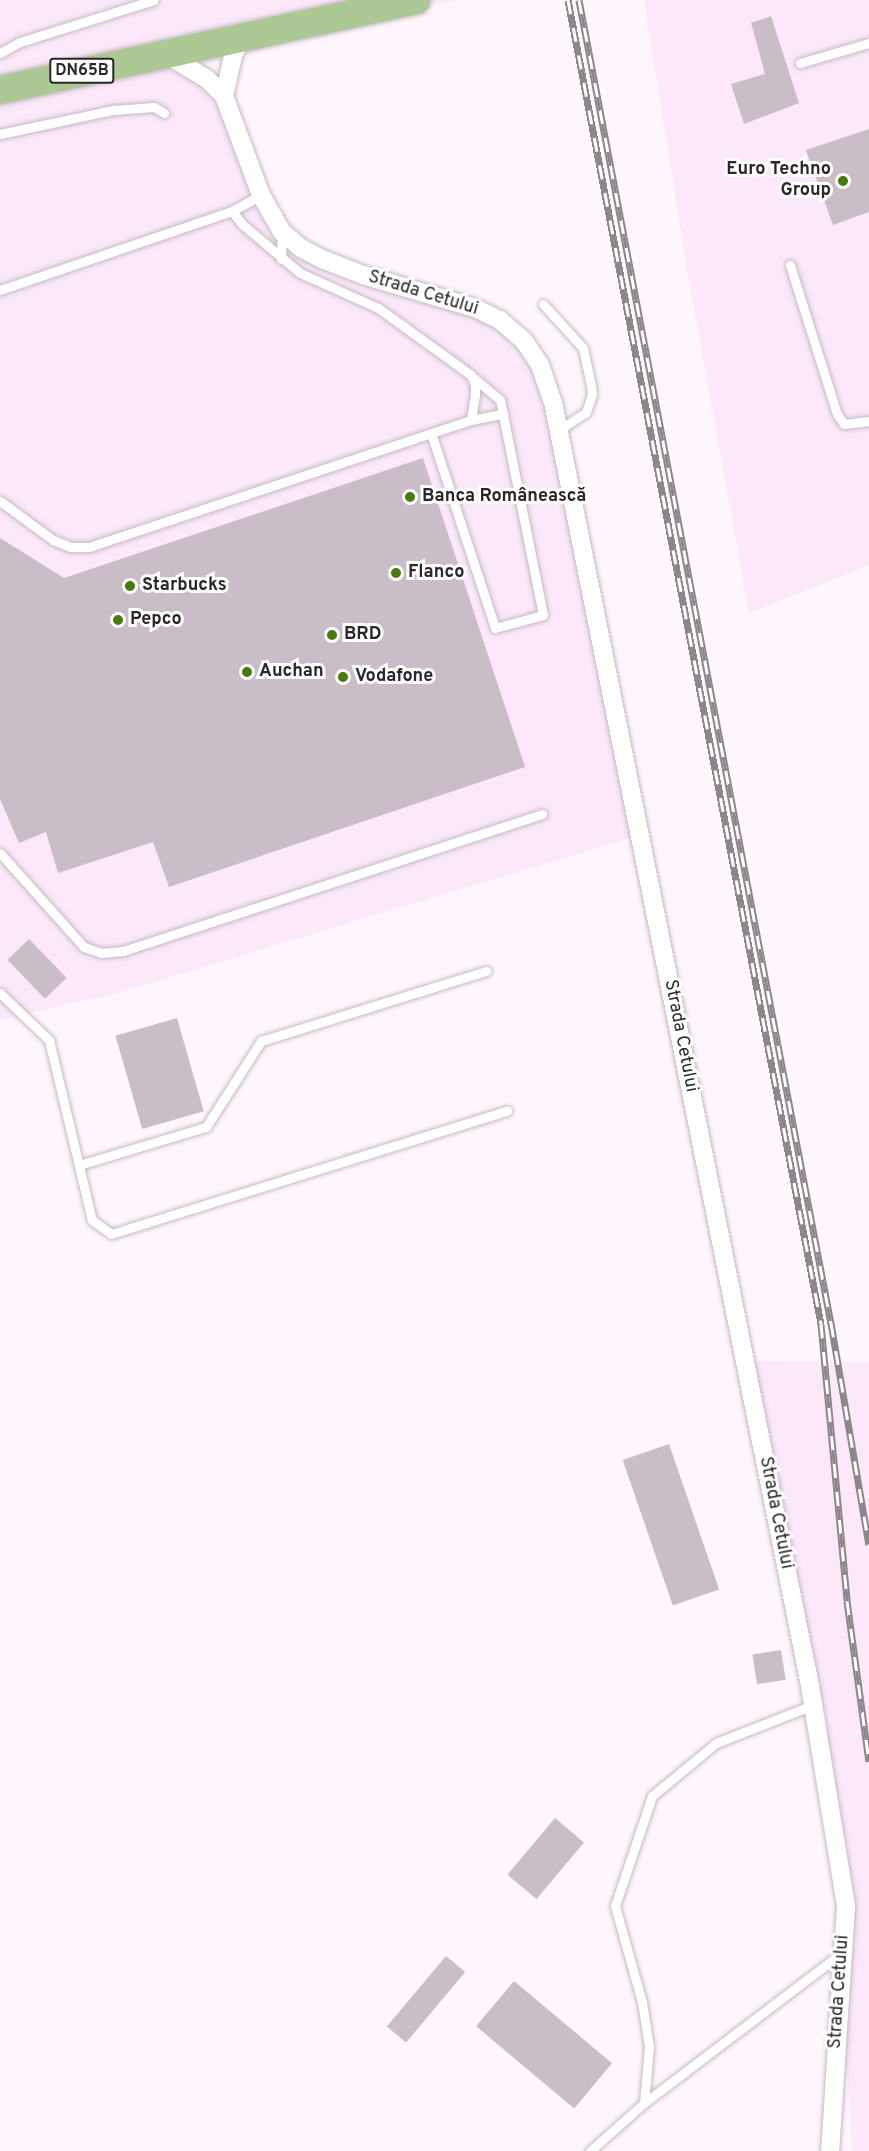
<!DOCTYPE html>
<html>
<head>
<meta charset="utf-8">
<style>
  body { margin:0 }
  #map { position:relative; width:869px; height:2151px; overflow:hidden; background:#fff7fd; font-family:Overpass,sans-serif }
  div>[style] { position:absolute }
  .built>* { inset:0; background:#fbe8f8 }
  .building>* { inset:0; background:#c9bdc7; transform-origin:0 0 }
  .roads { filter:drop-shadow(0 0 2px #c6bac4) drop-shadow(0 0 2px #c6bac4) }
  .service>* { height:9px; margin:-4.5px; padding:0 4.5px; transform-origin:4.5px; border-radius:4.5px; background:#fff }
  .minor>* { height:18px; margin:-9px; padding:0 9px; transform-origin:9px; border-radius:9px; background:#fff }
  .primary>* { height:28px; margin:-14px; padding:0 14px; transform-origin:14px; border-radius:14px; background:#acc895 }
  .rail>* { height:7px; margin-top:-3.5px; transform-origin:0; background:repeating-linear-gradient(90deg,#fff 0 14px,#8d878c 0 28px); box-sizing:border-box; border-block:2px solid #8d878c }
  .dots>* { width:16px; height:16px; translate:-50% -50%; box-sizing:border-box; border:3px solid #fff; border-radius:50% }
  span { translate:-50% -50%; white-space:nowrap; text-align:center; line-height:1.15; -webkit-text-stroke:6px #fff; paint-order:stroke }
  .shield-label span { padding:2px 4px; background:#fff; border:2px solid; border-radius:4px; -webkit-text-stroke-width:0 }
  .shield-label { font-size:16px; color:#2a262a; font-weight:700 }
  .poi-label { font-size:18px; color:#2a262a; font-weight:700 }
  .right { translate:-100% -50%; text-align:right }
  .left { translate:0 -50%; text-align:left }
  .street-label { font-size:18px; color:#2a262a }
</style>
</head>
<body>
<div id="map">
  <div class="built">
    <div style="clip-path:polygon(0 0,460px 0,165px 52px,224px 96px,282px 232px,363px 275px,475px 308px,540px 365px,640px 835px,118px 993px,0 1020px)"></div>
    <div style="clip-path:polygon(644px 0,869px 0,869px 565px,749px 613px,687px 270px)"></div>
    <div style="clip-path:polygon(753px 1361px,869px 1362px,869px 2151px,852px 2151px,825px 1710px,782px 1544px)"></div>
  </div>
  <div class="building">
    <div style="clip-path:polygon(771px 16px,799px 103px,744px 124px,731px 84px,765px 74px,751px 23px)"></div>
    <div style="clip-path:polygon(869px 129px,869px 212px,833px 225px,806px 150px)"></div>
    <div style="clip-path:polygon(423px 458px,525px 767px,169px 887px,153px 842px,58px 873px,46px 832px,19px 843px,0 799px,0 538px,64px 578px)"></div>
    <div style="left:29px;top:939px;width:54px;height:30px;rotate:46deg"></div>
    <div style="left:177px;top:1018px;width:97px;height:64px;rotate:74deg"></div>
    <div style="left:669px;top:1444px;width:154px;height:49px;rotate:71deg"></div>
    <div style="left:781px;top:1650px;width:30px;height:29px;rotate:81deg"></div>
    <div style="left:555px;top:1818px;width:38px;height:74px;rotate:40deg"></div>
    <div style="left:446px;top:1956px;width:25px;height:92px;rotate:40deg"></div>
    <div style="left:514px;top:1981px;width:128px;height:59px;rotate:40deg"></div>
  </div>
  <div class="roads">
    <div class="service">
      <div style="left:0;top:53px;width:23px;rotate:-29deg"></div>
      <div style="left:20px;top:42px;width:140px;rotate:-17.4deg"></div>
      <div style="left:800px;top:63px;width:72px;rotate:-16.2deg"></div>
      <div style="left:0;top:134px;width:116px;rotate:-12deg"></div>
      <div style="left:113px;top:110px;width:41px;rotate:-4.2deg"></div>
      <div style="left:154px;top:107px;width:12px;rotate:31deg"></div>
      <div style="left:281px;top:259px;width:27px;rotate:-88deg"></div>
      <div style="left:790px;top:265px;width:156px;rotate:72.5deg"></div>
      <div style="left:837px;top:414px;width:12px;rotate:55deg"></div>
      <div style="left:844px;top:424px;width:25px;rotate:-7deg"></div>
      <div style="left:0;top:290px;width:245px;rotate:-18.8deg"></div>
      <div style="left:232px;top:211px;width:33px;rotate:-29deg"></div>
      <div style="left:543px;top:304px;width:59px;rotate:47.7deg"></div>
      <div style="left:583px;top:348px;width:38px;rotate:78deg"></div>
      <div style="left:591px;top:385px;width:9px;rotate:84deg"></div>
      <div style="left:592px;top:394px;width:19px;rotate:108deg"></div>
      <div style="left:586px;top:412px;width:32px;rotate:146deg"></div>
      <div style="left:471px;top:420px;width:33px;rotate:-11deg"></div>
      <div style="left:431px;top:433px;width:205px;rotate:71.8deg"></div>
      <div style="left:495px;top:628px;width:50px;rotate:-15.2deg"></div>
      <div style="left:543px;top:615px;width:219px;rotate:-101.3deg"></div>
      <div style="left:500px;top:400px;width:35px;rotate:-140deg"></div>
      <div style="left:0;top:501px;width:66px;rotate:36.3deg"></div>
      <div style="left:53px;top:540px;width:18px;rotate:22deg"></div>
      <div style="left:70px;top:547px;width:19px"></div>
      <div style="left:89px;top:547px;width:403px;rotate:-18.4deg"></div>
      <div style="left:471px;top:420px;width:25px;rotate:-81deg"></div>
      <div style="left:475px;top:395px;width:10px;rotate:-90deg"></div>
      <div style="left:475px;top:385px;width:11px;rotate:-112deg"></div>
      <div style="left:471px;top:375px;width:115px;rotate:-144.2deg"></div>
      <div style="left:378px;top:308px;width:85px;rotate:-155.8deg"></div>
      <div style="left:300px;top:273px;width:76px;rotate:-139.8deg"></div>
      <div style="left:242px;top:224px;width:16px;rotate:-128deg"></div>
      <div style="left:0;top:853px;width:126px;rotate:48.2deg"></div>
      <div style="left:84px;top:947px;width:18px;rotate:19deg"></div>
      <div style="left:101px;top:953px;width:22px;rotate:-5deg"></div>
      <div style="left:123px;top:951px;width:441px;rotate:-18.1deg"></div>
      <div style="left:0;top:993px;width:68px;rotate:43.8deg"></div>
      <div style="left:49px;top:1040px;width:185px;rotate:76.6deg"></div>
      <div style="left:92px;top:1220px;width:24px;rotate:36deg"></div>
      <div style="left:111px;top:1234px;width:415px;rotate:-17.3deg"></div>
      <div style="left:79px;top:1165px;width:133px;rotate:-16.7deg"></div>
      <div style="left:206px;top:1127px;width:102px;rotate:-57.4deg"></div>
      <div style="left:261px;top:1041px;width:236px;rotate:-17.3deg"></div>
      <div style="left:644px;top:2103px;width:250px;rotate:-37.2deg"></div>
      <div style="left:590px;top:2151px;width:72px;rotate:-41.6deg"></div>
      <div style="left:644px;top:2103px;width:56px;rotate:-84.9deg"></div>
      <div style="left:649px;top:2047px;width:46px;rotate:-98.8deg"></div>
      <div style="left:642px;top:2002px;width:100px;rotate:-105.7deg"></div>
      <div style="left:615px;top:1906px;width:116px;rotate:-71.4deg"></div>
      <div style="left:652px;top:1796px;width:83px;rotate:-39.6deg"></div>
      <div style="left:716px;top:1743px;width:104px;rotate:-21.4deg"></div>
    </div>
    <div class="minor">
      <div style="left:166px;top:54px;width:48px;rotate:31.4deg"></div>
      <div style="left:207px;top:79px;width:24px;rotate:45deg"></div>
      <div style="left:224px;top:96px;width:106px;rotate:69.5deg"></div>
      <div style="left:261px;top:195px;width:43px;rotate:60.4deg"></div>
      <div style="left:282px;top:232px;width:25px;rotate:40deg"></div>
      <div style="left:301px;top:248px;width:24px;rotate:28deg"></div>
      <div style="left:322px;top:259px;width:44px;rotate:21.3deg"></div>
      <div style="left:363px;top:275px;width:117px;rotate:16.4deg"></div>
      <div style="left:475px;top:308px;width:28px;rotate:26deg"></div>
      <div style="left:500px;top:320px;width:32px;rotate:41deg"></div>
      <div style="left:524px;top:341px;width:29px;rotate:56deg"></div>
      <div style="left:540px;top:365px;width:39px;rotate:71deg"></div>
      <div style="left:553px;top:402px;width:1309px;rotate:78.68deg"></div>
      <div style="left:810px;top:1686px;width:223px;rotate:80.7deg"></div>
      <div style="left:846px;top:1906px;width:246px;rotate:93.7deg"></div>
      <div style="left:224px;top:96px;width:41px;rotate:-77.3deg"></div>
      <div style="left:233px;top:56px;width:23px;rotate:-65deg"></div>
    </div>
    <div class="primary">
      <div style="left:0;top:90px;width:426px;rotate:-12.2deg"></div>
    </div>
  </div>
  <div class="rail">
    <div style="left:568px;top:0;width:1348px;rotate:79.18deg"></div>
    <div style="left:821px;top:1324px;width:278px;rotate:84.6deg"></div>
    <div style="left:847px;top:1601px;width:162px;rotate:82.2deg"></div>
    <div style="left:579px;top:0;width:1347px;rotate:79.22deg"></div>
    <div style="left:831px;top:1323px;width:225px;rotate:80.3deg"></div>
  </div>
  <div class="dots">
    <div style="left:843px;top:181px;background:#477b0c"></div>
    <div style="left:410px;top:497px;background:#477b0c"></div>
    <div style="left:396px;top:573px;background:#477b0c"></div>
    <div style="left:130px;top:586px;background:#477b0c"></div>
    <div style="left:118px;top:620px;background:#477b0c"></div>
    <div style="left:332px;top:635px;background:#477b0c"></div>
    <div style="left:247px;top:672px;background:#477b0c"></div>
    <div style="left:343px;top:677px;background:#477b0c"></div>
  </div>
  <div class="shield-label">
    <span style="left:82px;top:71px">DN65B</span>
  </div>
  <div class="poi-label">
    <span class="right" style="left:831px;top:181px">Euro Techno<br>Group</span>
    <span class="left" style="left:422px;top:497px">Banca Românească</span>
    <span class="left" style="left:408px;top:573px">Flanco</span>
    <span class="left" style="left:142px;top:586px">Starbucks</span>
    <span class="left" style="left:130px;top:620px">Pepco</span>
    <span class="left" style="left:344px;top:635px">BRD</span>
    <span class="left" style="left:259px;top:672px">Auchan</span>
    <span class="left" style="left:355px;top:677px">Vodafone</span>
  </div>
  <div class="street-label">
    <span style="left:423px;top:294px;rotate:17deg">Strada Cetului</span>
    <span style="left:680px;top:1036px;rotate:79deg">Strada Cetului</span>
    <span style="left:775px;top:1513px;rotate:79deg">Strada Cetului</span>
    <span style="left:840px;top:1992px;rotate:-86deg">Strada Cetului</span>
  </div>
</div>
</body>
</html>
